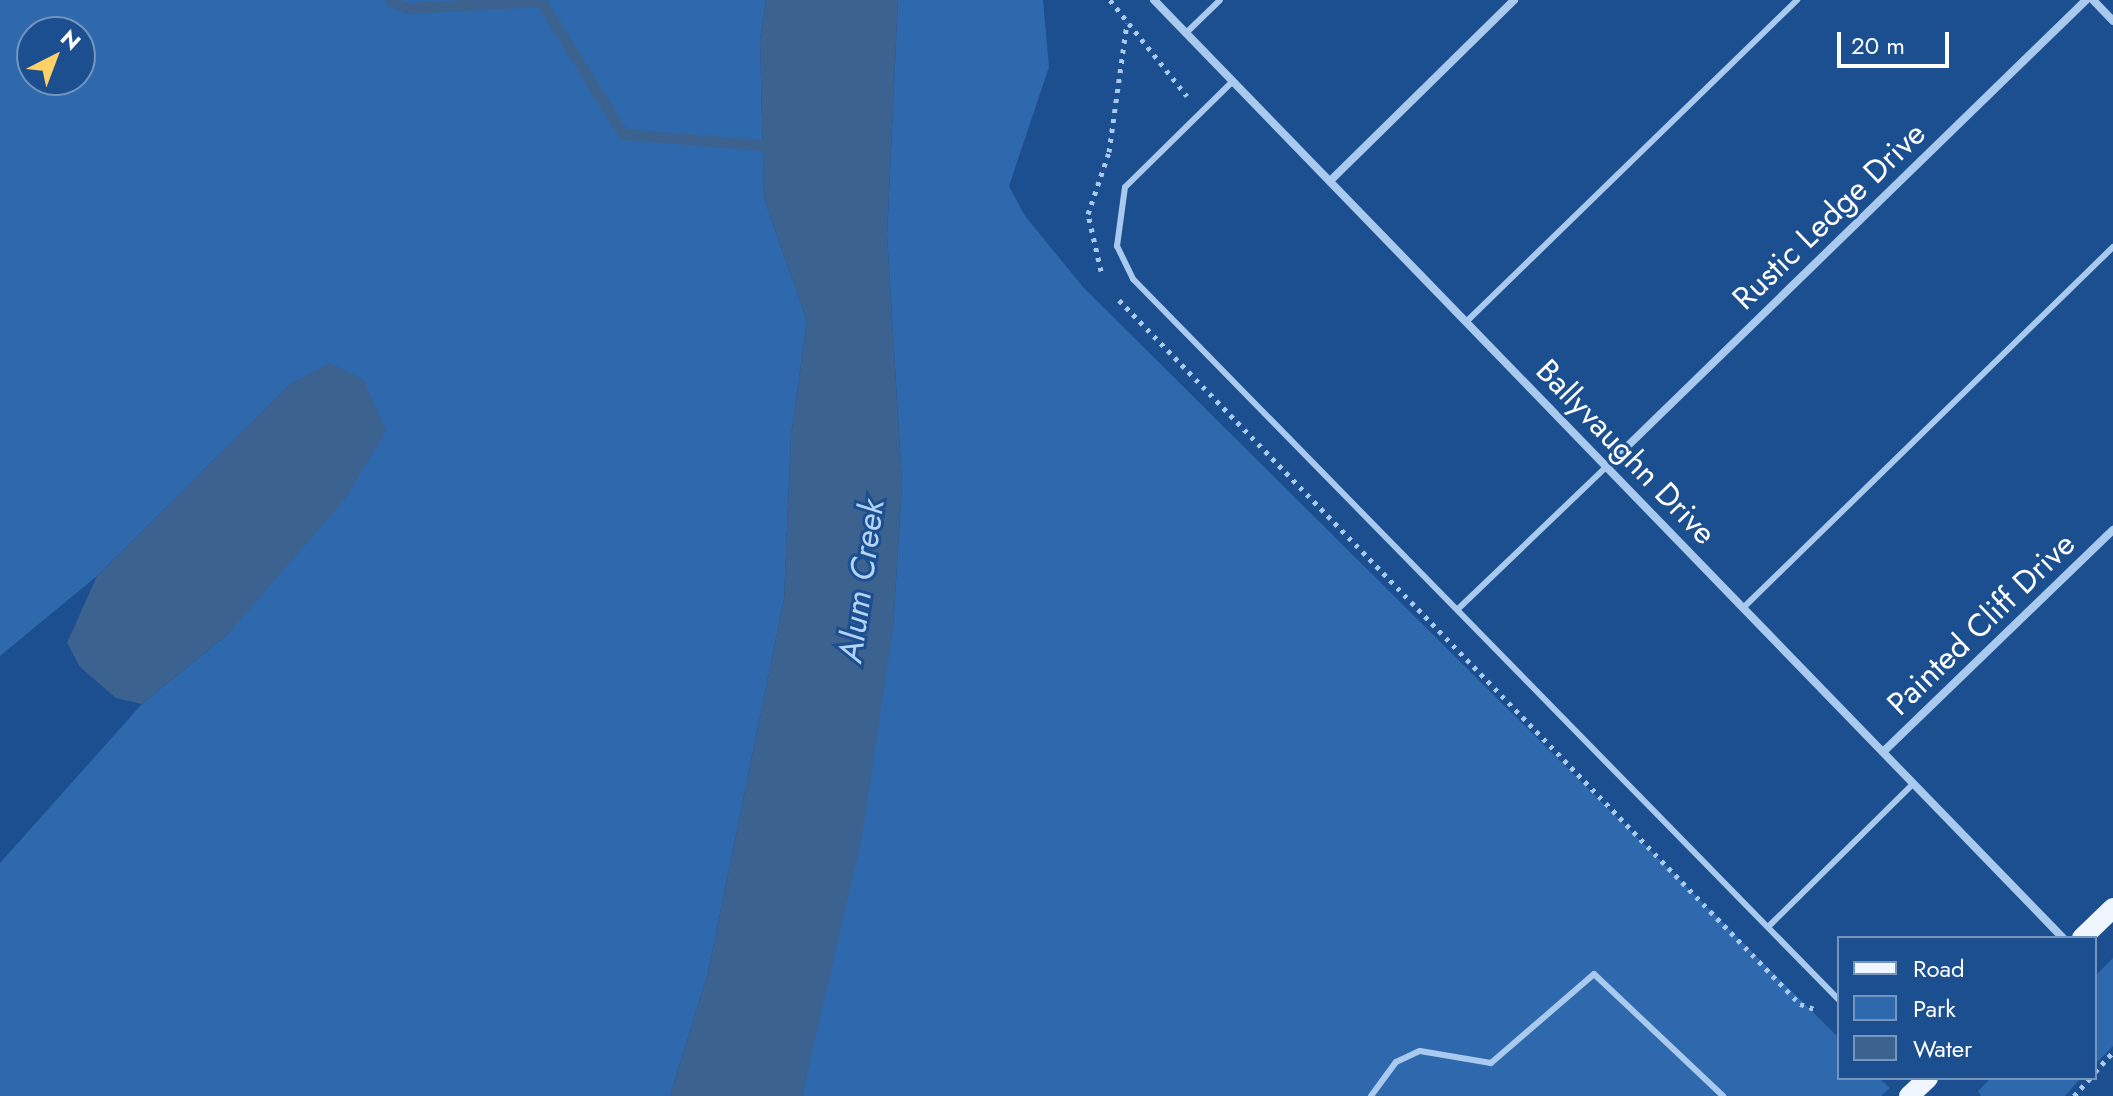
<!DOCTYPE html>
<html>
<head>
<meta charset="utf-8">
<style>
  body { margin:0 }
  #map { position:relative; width:2113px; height:1096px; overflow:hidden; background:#1b4f8f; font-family:Jost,sans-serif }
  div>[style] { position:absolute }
  .green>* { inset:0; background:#2e69ad }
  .water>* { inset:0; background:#3c6290 }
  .stream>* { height:11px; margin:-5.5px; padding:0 5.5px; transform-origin:5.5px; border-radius:5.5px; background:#3c6290 }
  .path>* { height:5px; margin-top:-2.5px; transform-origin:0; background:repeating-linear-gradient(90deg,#a9c9ee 0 4px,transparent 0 10px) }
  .lane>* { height:6px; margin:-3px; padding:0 3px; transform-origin:3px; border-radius:3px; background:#a9c9ee }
  .street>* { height:8px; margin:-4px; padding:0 4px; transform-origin:4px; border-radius:4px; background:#a9c9ee }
  .primary>* { height:20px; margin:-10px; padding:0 10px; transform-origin:10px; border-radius:10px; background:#f0f6ff }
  span { translate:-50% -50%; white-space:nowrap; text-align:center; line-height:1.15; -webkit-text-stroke:6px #1b4f8f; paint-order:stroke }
  .street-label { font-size:32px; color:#fff }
  .water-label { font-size:34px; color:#b5d3f5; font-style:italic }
  .legend { position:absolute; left:1837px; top:936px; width:260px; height:144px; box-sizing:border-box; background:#1b4f8f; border:2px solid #7695bc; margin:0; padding:10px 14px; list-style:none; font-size:24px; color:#fff }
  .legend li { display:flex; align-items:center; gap:16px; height:40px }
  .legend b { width:40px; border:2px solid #7695bc }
  .north { position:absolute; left:16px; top:16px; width:80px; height:80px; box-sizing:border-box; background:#1b4f8f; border:2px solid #7695bc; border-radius:50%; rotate:42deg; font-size:22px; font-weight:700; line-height:32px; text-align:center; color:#fff }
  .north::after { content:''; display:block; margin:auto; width:28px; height:36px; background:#ffd166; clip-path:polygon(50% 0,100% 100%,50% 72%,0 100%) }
  .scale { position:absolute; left:1837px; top:32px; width:112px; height:36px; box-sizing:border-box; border:4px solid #fff; border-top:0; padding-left:10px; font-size:24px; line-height:28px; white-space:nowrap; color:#fff; -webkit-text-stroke:6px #1b4f8f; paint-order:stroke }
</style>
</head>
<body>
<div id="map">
  <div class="green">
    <div style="clip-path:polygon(evenodd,0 0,766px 0,760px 40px,764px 198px,807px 321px,791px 436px,784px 599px,708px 973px,670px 1096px,0 1096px,0 863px,142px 704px,228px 634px,289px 385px,97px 576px,0 656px,0 0,32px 32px,80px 32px,80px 80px,32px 80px,32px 32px)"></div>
    <div style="clip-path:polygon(898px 0,1043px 0,1049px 67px,1009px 186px,1025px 216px,1084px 288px,1839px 1038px,1839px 1078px,1879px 1078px,1890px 1088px,1881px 1096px,802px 1096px,893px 629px,902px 483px,887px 235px)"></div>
    <div style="clip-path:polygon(2113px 958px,2113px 1046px,2095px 1064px,2095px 976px)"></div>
    <div style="clip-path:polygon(1991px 1078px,2081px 1078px,2065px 1096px,1981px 1096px,1978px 1091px)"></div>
  </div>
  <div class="water">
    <div style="clip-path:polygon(766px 0,898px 0,887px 235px,902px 483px,893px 629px,862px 837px,802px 1096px,670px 1096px,708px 973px,784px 599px,791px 436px,807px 321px,764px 198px,760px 40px)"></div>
    <div style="clip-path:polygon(330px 363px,364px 380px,386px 431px,346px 498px,228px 634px,142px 704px,116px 698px,80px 667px,67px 643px,97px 576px,289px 385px)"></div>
  </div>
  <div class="stream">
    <div style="left:390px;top:0;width:19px;rotate:25deg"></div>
    <div style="left:407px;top:8px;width:134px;rotate:-3deg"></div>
    <div style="left:541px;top:1px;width:156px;rotate:58.3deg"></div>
    <div style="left:623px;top:134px;width:139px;rotate:4.5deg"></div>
  </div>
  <div class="path">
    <div style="left:1110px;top:0;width:123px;rotate:51.3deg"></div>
    <div style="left:1101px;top:271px;width:58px;rotate:-102.8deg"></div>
    <div style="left:1088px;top:214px;width:65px;rotate:-71.3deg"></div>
    <div style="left:1109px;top:152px;width:130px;rotate:-82.1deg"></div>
    <div style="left:1119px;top:300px;width:979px;rotate:45.95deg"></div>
    <div style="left:1800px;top:1004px;width:18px;rotate:19deg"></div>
    <div style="left:2095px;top:1072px;width:27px;rotate:-48deg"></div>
    <div style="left:2074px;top:1096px;width:24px;rotate:-48deg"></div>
  </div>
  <div class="lane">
    <div style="left:1186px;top:33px;width:47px;rotate:-44.1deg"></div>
    <div style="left:1233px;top:81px;width:151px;rotate:135.5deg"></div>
    <div style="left:1125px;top:187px;width:60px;rotate:97.7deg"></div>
    <div style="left:1117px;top:246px;width:37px;rotate:64deg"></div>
    <div style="left:1133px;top:279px;width:1009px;rotate:45.6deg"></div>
    <div style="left:1466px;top:322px;width:462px;rotate:-44.2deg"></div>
    <div style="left:1743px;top:608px;width:517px;rotate:-44.29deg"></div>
    <div style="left:1458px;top:609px;width:205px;rotate:-43.8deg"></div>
    <div style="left:1769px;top:926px;width:202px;rotate:-44.6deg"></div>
    <div style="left:1371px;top:1096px;width:42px;rotate:-53.7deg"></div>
    <div style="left:1396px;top:1062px;width:26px;rotate:-25deg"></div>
    <div style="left:1420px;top:1051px;width:72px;rotate:9.6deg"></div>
    <div style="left:1491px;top:1063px;width:136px;rotate:-40.8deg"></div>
    <div style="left:1594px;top:974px;width:178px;rotate:43.4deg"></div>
  </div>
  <div class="street">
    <div style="left:1154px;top:0;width:1306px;rotate:45.9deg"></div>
    <div style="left:2093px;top:0;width:29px;rotate:46deg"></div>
    <div style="left:1330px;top:181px;width:258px;rotate:-44.5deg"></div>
    <div style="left:1606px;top:467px;width:670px;rotate:-44.21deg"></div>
    <div style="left:1883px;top:752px;width:320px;rotate:-44deg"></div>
  </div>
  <div class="primary">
    <div style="left:2082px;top:938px;width:43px;rotate:-44.1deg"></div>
    <div style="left:1909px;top:1096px;width:26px;rotate:-43deg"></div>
  </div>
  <div class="street-label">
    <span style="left:1829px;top:216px;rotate:-44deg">Rustic Ledge Drive</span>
    <span style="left:1626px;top:452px;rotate:46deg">Ballyvaughn Drive</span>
    <span style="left:1981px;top:624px;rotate:-44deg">Painted Cliff Drive</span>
  </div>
  <div class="water-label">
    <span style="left:861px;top:581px;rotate:-82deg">Alum Creek</span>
  </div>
  <ul class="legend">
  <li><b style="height:10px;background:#f0f6ff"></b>Road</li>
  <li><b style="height:22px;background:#2e69ad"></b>Park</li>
  <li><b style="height:22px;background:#3c6290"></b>Water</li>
  </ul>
  <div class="north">N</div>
  <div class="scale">20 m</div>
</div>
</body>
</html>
